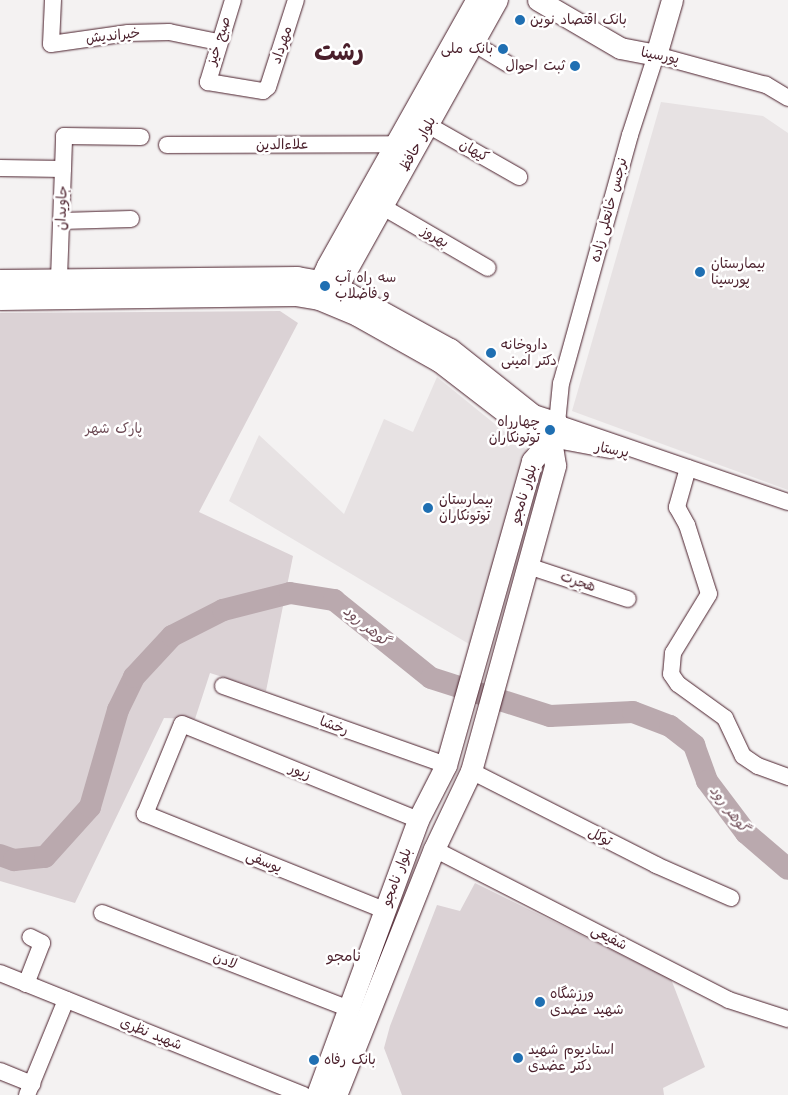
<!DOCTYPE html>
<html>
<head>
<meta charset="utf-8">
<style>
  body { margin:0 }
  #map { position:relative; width:788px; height:1095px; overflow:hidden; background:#f4f2f2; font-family:"Architects Daughter","Playpen Sans Arabic",sans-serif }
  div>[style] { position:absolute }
  .built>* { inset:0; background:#e7e2e3 }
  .green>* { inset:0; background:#dbd2d5 }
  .river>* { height:22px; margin:-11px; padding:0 11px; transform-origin:11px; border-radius:11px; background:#baa9ae }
  .roads { filter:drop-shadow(0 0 1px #4a1f2b) drop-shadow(0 0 1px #4a1f2b) }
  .minor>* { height:16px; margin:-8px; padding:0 8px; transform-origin:8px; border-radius:8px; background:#fff }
  .major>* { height:21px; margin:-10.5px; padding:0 10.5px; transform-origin:10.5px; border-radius:10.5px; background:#fff }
  .dots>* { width:14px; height:14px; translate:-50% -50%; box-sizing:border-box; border:2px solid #fff; border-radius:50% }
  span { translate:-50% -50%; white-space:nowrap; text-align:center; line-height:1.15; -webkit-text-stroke:5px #fff; paint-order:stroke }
  .poi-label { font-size:14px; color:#4a1f2b }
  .left { translate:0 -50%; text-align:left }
  .right { translate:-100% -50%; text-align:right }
  .street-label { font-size:14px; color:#4a1f2b }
  .park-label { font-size:14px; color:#6e4c56 }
  .water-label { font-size:15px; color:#714f59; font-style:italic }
  .neighbourhood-label { font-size:15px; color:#4a1f2b }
  .town-label { font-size:24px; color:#4a1f2b; font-weight:700 }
</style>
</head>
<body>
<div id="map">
  <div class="built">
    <div style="clip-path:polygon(661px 102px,763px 116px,788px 133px,788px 490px,572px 411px)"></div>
    <div style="clip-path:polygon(437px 377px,527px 450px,469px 644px,229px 501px,259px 435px,344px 514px,384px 419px,413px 432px)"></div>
  </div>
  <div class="green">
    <div style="clip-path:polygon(280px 311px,298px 323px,199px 512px,293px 556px,266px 691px,210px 673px,195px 719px,164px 718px,75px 903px,0 881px,0 313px)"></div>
    <div style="clip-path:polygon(475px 883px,671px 979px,705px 1067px,663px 1088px,664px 1095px,402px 1095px,384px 1048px,390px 1026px,437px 905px,460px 911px)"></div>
  </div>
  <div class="river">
    <div style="left:0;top:855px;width:15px;rotate:20deg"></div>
    <div style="left:14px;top:860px;width:31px;rotate:-6deg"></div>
    <div style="left:45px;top:857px;width:67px;rotate:-48deg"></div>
    <div style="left:90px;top:807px;width:101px;rotate:-73.9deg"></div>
    <div style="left:118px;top:710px;width:37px;rotate:-64deg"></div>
    <div style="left:134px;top:677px;width:56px;rotate:-47.2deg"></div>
    <div style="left:172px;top:636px;width:57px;rotate:-27deg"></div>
    <div style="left:223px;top:610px;width:69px;rotate:-14.2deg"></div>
    <div style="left:290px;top:593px;width:45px;rotate:9deg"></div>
    <div style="left:334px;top:600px;width:124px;rotate:38.8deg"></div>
    <div style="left:431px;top:678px;width:125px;rotate:17.7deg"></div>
    <div style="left:550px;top:716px;width:83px;rotate:-2.8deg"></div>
    <div style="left:633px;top:712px;width:40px;rotate:21deg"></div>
    <div style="left:670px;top:726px;width:31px;rotate:38deg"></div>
    <div style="left:694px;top:745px;width:38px;rotate:70deg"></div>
    <div style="left:707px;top:781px;width:65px;rotate:53.1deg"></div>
    <div style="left:746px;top:833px;width:55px;rotate:40.6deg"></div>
  </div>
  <div class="roads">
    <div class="minor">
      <div style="left:53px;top:0;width:44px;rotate:92.6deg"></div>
      <div style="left:51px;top:44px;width:78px;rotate:-8.1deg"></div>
      <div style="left:128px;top:33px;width:41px;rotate:-1.4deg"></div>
      <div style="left:169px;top:32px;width:50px;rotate:11.5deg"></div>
      <div style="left:233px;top:0;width:86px;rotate:107deg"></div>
      <div style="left:208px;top:82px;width:56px;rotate:9.3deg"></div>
      <div style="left:263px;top:91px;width:6px;rotate:-39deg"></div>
      <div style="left:268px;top:87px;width:91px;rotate:-72.2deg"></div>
      <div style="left:473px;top:43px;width:41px;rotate:31deg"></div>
      <div style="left:788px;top:98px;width:26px;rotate:-149deg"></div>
      <div style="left:766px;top:85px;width:114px;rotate:-164.7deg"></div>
      <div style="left:656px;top:55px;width:84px;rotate:108deg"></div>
      <div style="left:630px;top:135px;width:257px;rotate:105.5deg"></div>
      <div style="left:561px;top:383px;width:40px;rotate:95.7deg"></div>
      <div style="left:557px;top:423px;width:244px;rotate:18.9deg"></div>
      <div style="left:428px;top:125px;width:105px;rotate:29.7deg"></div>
      <div style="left:167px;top:145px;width:230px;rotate:-0.2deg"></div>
      <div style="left:0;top:168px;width:63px;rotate:0.9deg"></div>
      <div style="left:63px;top:169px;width:111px;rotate:92.1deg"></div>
      <div style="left:63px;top:169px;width:33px;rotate:-88deg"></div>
      <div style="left:64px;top:136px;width:77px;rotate:0.7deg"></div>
      <div style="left:383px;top:207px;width:121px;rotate:30.2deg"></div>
      <div style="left:61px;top:221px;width:70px;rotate:-1.6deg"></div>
      <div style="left:551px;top:439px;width:61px;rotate:10.4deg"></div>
      <div style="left:688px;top:468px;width:41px;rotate:105.8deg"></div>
      <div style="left:677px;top:507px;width:21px;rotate:61deg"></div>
      <div style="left:687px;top:525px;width:72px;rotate:72.3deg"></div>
      <div style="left:709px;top:594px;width:69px;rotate:121.4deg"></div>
      <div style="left:673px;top:653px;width:21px;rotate:95deg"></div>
      <div style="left:671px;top:674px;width:12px;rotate:55deg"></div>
      <div style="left:678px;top:684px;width:58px;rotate:35.9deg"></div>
      <div style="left:725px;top:718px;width:42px;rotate:64.7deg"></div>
      <div style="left:743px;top:756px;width:18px;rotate:34deg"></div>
      <div style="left:758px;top:766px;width:32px;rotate:20deg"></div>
      <div style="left:528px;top:566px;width:105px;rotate:18.3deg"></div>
      <div style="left:223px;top:686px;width:237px;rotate:19.5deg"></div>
      <div style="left:471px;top:771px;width:208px;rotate:26.9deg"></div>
      <div style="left:656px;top:865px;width:82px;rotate:23.7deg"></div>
      <div style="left:434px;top:849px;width:331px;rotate:27.1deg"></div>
      <div style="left:729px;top:1000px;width:62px;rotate:17.9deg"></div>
      <div style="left:384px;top:910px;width:258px;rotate:-158.1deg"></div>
      <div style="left:145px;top:814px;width:97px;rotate:-67.7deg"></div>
      <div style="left:182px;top:724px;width:255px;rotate:22.1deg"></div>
      <div style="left:102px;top:913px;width:263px;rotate:21.2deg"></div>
      <div style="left:0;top:973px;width:327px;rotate:21.9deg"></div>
      <div style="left:26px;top:984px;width:44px;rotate:-68.7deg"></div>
      <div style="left:42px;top:943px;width:13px;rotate:-153deg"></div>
      <div style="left:0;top:1071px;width:35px;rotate:22deg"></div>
      <div style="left:27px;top:1095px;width:103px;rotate:-67.7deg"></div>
    </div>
    <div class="major">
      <div style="left:538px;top:0;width:95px;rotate:30.3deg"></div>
      <div style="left:620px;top:48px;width:37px;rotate:11deg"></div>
      <div style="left:656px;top:55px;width:57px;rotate:-73.8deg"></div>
      <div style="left:0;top:280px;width:297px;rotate:-0.6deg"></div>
      <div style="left:297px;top:277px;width:23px;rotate:10deg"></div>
      <div style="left:320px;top:281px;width:18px;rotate:19deg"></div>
      <div style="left:337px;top:287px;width:129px;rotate:28.8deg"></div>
      <div style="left:450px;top:349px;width:106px;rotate:38.5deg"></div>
      <div style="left:533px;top:415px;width:25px;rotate:18deg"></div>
      <div style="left:557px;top:423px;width:17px;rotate:111deg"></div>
      <div style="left:551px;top:439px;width:29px;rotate:131deg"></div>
      <div style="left:532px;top:461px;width:316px;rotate:105.8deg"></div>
      <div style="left:446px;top:765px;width:62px;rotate:117deg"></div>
      <div style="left:418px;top:820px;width:293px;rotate:110.2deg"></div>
      <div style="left:319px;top:294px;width:13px;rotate:-86deg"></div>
      <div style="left:320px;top:281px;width:17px;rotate:-65deg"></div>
      <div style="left:327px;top:266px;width:305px;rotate:-60.7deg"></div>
      <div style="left:326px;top:295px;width:14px;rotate:-36deg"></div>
      <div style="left:337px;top:287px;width:329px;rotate:-60.9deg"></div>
      <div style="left:0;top:299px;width:295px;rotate:-0.8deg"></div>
      <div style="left:295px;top:295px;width:24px;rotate:9deg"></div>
      <div style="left:319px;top:299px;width:41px;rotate:22.8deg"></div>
      <div style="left:357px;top:315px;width:94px;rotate:29.3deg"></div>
      <div style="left:439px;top:361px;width:105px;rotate:37.6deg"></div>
      <div style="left:522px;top:425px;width:32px;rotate:26deg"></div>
      <div style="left:336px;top:1095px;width:265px;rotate:-68.3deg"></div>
      <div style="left:434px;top:849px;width:86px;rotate:-64.6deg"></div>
      <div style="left:471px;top:771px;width:317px;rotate:-74.6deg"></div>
      <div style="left:555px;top:465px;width:26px;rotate:-99deg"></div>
    </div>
  </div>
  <div class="dots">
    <div style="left:520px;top:20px;background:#1f6fb2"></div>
    <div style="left:503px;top:49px;background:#1f6fb2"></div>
    <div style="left:575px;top:66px;background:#1f6fb2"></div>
    <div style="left:700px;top:272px;background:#1f6fb2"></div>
    <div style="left:325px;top:286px;background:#1f6fb2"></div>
    <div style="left:491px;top:353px;background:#1f6fb2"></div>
    <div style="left:550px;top:430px;background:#1f6fb2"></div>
    <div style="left:428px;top:508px;background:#1f6fb2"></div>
    <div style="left:540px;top:1002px;background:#1f6fb2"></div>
    <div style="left:518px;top:1058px;background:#1f6fb2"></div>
    <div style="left:314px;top:1060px;background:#1f6fb2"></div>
  </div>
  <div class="poi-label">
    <span class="left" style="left:530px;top:20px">بانک اقتصاد نوین</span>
    <span class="right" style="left:493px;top:49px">بانک ملی</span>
    <span class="right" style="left:565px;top:66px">ثبت احوال</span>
    <span class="left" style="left:711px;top:272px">بیمارستان<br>پورسینا</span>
    <span class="left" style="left:335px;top:286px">سه راه آب<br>و فاضلاب</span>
    <span class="left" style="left:501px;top:353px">داروخانه<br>دکتر امینی</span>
    <span class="right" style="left:540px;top:430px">چهارراه<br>توتونکاران</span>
    <span class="left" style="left:439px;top:508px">بیمارستان<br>توتونکاران</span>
    <span class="left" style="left:550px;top:1002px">ورزشگاه<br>شهید عضدی</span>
    <span class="left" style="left:528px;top:1058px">استادیوم شهید<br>دکتر عضدی</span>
    <span class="left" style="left:324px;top:1060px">بانک رفاه</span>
  </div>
  <div class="street-label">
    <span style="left:113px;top:36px;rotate:-6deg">خیراندیش</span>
    <span style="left:219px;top:41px;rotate:-72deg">صبح خیز</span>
    <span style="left:282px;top:45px;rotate:-72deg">مهرداد</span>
    <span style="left:660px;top:56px;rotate:11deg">پورسینا</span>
    <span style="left:418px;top:144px;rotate:-61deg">بلوار حافظ</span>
    <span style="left:282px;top:145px;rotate:-1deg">علاءالدین</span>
    <span style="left:474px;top:151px;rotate:29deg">کیهان</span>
    <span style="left:62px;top:208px;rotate:-88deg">جاویدان</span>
    <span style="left:609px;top:210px;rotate:-75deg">نرجس خانعلی زاده</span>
    <span style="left:435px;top:237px;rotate:30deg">بهروز</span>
    <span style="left:612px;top:450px;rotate:11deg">پرستار</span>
    <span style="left:524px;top:494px;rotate:-73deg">بلوار نامجو</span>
    <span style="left:578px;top:582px;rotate:19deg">هجرت</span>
    <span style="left:334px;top:726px;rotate:20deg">رخشا</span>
    <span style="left:300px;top:772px;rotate:22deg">زیور</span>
    <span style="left:600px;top:837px;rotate:27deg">توکل</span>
    <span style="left:264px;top:862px;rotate:22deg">یوسفی</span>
    <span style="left:397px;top:877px;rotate:-69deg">بلوار نامجو</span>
    <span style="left:609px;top:938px;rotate:27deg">شفیعی</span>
    <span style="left:225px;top:961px;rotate:21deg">لادن</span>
    <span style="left:151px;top:1034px;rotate:22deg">شهید نظری</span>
  </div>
  <div class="park-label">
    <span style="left:114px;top:429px">پارک شهر</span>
  </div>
  <div class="water-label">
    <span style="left:366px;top:626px;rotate:39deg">گوهر رود</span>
    <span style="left:729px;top:809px;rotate:53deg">گوهر رود</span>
  </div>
  <div class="neighbourhood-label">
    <span style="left:344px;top:957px">نامجو</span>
  </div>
  <div class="town-label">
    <span style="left:339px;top:54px">رشت</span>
  </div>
</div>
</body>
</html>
